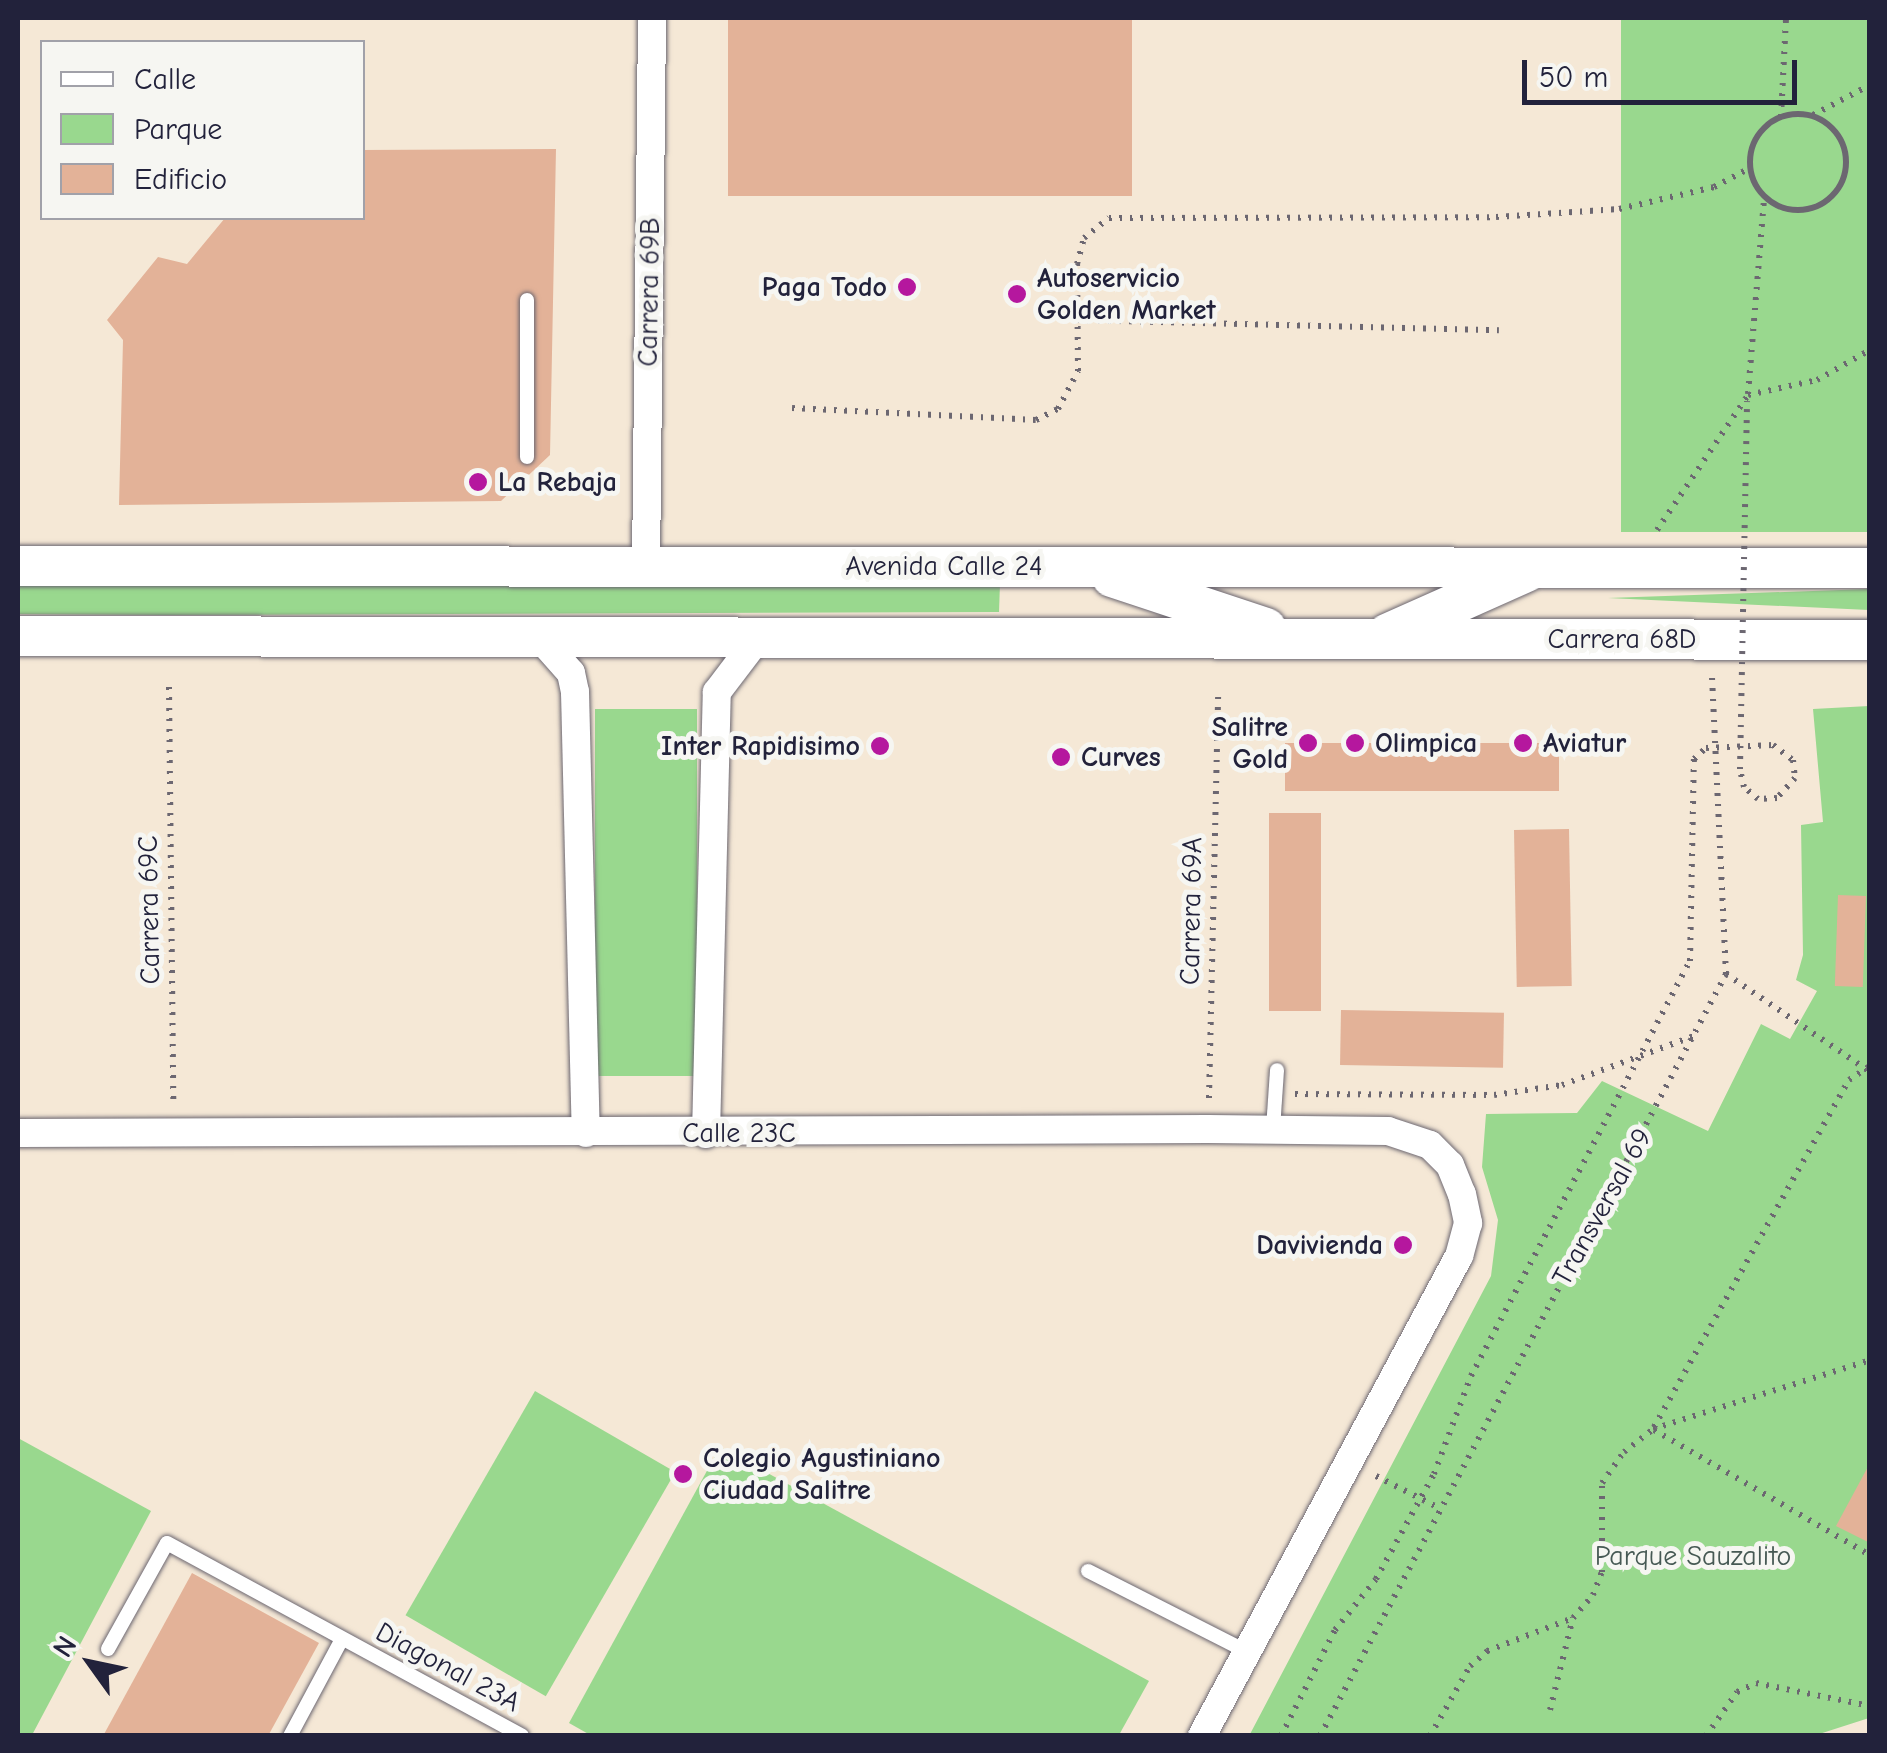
<!DOCTYPE html>
<html>
<head>
<meta charset="utf-8">
<style>
  body { margin:0 }
  #map { position:relative; width:1887px; height:1753px; overflow:hidden; background:#f5e8d6; font-family:"Comic Neue",sans-serif }
  div>[style] { position:absolute }
  .green>* { inset:0; background:#99d88e; transform-origin:0 0 }
  .building>* { inset:0; background:#e3b298; transform-origin:0 0 }
  .path>* { height:6px; margin-top:-3px; transform-origin:0; background:repeating-linear-gradient(90deg,#6c6771 0 2.5px,transparent 0 10.5px) }
  .path>.ring { margin:-3px; padding:0; box-sizing:content-box; background:none; border:6px solid #6c6771; border-radius:50% }
  .roads { filter:drop-shadow(0 0 2px #6c6771) drop-shadow(0 0 2px #6c6771) }
  .lane>* { height:14px; margin:-7px; padding:0 7px; transform-origin:7px; border-radius:7px; background:#fff }
  .street>* { height:28px; margin:-14px; padding:0 14px; transform-origin:14px; border-radius:14px; background:#fff }
  .secondary>* { height:40px; margin:-20px; padding:0 20px; transform-origin:20px; border-radius:20px; background:#fff }
  .path-bridge>* { height:6px; margin-top:-3px; transform-origin:0; background:repeating-linear-gradient(90deg,#6c6771 0 2.5px,transparent 0 10.5px) }
  .dots>* { width:28px; height:28px; translate:-50% -50%; box-sizing:border-box; border:5px solid #f6f6f2; border-radius:50% }
  span { translate:-50% -50%; white-space:nowrap; text-align:center; line-height:1.15; -webkit-text-stroke:10px #f6f6f2; paint-order:stroke }
  .poi-label { font-size:28px; color:#22223b; font-weight:700 }
  .left { translate:0 -50%; text-align:left }
  .right { translate:-100% -50%; text-align:right }
  .street-label { font-size:28px; color:#22223b }
  .park-label { font-size:28px; color:#465954 }
  .frame { position:absolute; inset:0; border:20px solid #22223b; pointer-events:none }
  .legend { position:absolute; left:40px; top:40px; width:325px; height:180px; box-sizing:border-box; background:#f6f6f2; border:2px solid #a1a1a9; margin:0; padding:12px 18px; list-style:none; font-size:30px; color:#22223b }
  .legend li { display:flex; align-items:center; gap:20px; height:50px }
  .legend b { width:50px; border:2px solid #a1a1a9 }
  .north { position:absolute; left:40px; top:1613px; width:100px; height:100px; -webkit-text-stroke:8px #f6f6f2; paint-order:stroke; rotate:303deg; font-size:28px; font-weight:700; line-height:40px; text-align:center; color:#22223b }
  .north::after { content:''; display:block; margin:auto; width:35px; height:45px; background:#22223b; clip-path:polygon(50% 0,100% 100%,50% 72%,0 100%) }
  .scale { position:absolute; left:1522px; top:60px; width:275px; height:45px; box-sizing:border-box; border:5px solid #22223b; border-top:0; padding-left:12px; font-size:30px; line-height:35px; white-space:nowrap; color:#22223b; -webkit-text-stroke:8px #f6f6f2; paint-order:stroke }
</style>
</head>
<body>
<div id="map">
  <div class="green">
    <div style="left:1621px;top:18px;width:248px;height:514px"></div>
    <div style="clip-path:polygon(18px 583px,1000px 583px,999px 612px,163px 615px,18px 614px)"></div>
    <div style="clip-path:polygon(1869px 589px,1869px 610px,1608px 598px)"></div>
    <div style="clip-path:polygon(1869px 706px,1869px 1718px,1813px 1736px,1249px 1736px,1491px 1276px,1498px 1220px,1482px 1167px,1486px 1114px,1577px 1113px,1602px 1081px,1708px 1131px,1761px 1024px,1790px 1039px,1817px 991px,1796px 980px,1803px 955px,1801px 825px,1823px 822px,1813px 709px)"></div>
    <div style="left:697px;top:709px;width:367px;height:102px;rotate:90deg"></div>
    <div style="left:535px;top:1391px;width:162px;height:259px;rotate:30deg"></div>
    <div style="clip-path:polygon(18px 1438px,151px 1511px,32px 1735px,18px 1735px)"></div>
    <div style="clip-path:polygon(720px 1447px,1149px 1681px,1119px 1735px,592px 1736px,569px 1723px)"></div>
  </div>
  <div class="building">
    <div style="left:728px;top:18px;width:404px;height:178px"></div>
    <div style="clip-path:polygon(556px 149px,550px 455px,501px 501px,119px 505px,123px 340px,107px 320px,158px 257px,187px 264px,225px 218px,362px 218px,362px 150px)"></div>
    <div style="left:1285px;top:743px;width:274px;height:48px"></div>
    <div style="left:1321px;top:813px;width:198px;height:52px;rotate:90deg"></div>
    <div style="left:1569px;top:829px;width:157px;height:55px;rotate:89deg"></div>
    <div style="left:1838px;top:895px;width:28px;height:91px;rotate:2deg"></div>
    <div style="left:1341px;top:1010px;width:163px;height:55px;rotate:1deg"></div>
    <div style="clip-path:polygon(1870px 1463px,1870px 1543px,1836px 1526px)"></div>
    <div style="clip-path:polygon(192px 1573px,319px 1643px,268px 1736px,103px 1736px)"></div>
  </div>
  <div class="path">
    <div class="ring" style="left:1750px;top:114px;width:90px;height:90px"></div>
    <div style="left:1813px;top:115px;width:64px;rotate:-27.8deg"></div>
    <div style="left:1781px;top:117px;width:99px;rotate:-87.1deg"></div>
    <div style="left:1077px;top:320px;width:422px;rotate:1.4deg"></div>
    <div style="left:1748px;top:394px;width:197px;rotate:-85.3deg"></div>
    <div style="left:792px;top:408px;width:244px;rotate:2.8deg"></div>
    <div style="left:1036px;top:420px;width:25px;rotate:-27deg"></div>
    <div style="left:1058px;top:409px;width:43px;rotate:-62.2deg"></div>
    <div style="left:1078px;top:371px;width:107px;rotate:-90.5deg"></div>
    <div style="left:1077px;top:264px;width:27px;rotate:-75deg"></div>
    <div style="left:1084px;top:238px;width:32px;rotate:-39deg"></div>
    <div style="left:1109px;top:218px;width:387px;rotate:-0.1deg"></div>
    <div style="left:1496px;top:217px;width:123px;rotate:-3.7deg"></div>
    <div style="left:1619px;top:209px;width:98px;rotate:-13deg"></div>
    <div style="left:1714px;top:187px;width:41px;rotate:-27.8deg"></div>
    <div style="left:1657px;top:530px;width:163px;rotate:-56deg"></div>
    <div style="left:1748px;top:395px;width:71px;rotate:-12.3deg"></div>
    <div style="left:1817px;top:380px;width:61px;rotate:-29.5deg"></div>
    <div style="left:169px;top:687px;width:414px;rotate:89.4deg"></div>
    <div style="left:1726px;top:974px;width:174px;rotate:34.2deg"></div>
    <div style="left:1295px;top:1094px;width:199px;rotate:0.3deg"></div>
    <div style="left:1494px;top:1095px;width:69px;rotate:-8.4deg"></div>
    <div style="left:1562px;top:1085px;width:141px;rotate:-20.4deg"></div>
    <div style="left:1209px;top:1098px;width:403px;rotate:-88.7deg"></div>
    <div style="left:1654px;top:1427px;width:398px;rotate:-60.7deg"></div>
    <div style="left:1849px;top:1080px;width:25px;rotate:-34deg"></div>
    <div style="left:1654px;top:1430px;width:250px;rotate:30.1deg"></div>
    <div style="left:1376px;top:1476px;width:71px;rotate:26.9deg"></div>
    <div style="left:1550px;top:1710px;width:95px;rotate:-76deg"></div>
    <div style="left:1281px;top:1736px;width:119px;rotate:-63deg"></div>
    <div style="left:1335px;top:1630px;width:65px;rotate:-51.2deg"></div>
    <div style="left:1376px;top:1579px;width:120px;rotate:-61.1deg"></div>
    <div style="left:1434px;top:1474px;width:105px;rotate:-69.3deg"></div>
    <div style="left:1471px;top:1376px;width:469px;rotate:-62.2deg"></div>
    <div style="left:1690px;top:961px;width:202px;rotate:-88.9deg"></div>
    <div style="left:1694px;top:759px;width:16px;rotate:-43deg"></div>
    <div style="left:1706px;top:748px;width:67px;rotate:-2.6deg"></div>
    <div style="left:1773px;top:745px;width:25px;rotate:37deg"></div>
    <div style="left:1793px;top:760px;width:18px;rotate:84deg"></div>
    <div style="left:1795px;top:778px;width:27px;rotate:132deg"></div>
    <div style="left:1777px;top:798px;width:19px;rotate:177deg"></div>
    <div style="left:1758px;top:799px;width:18px;rotate:-139deg"></div>
    <div style="left:1744px;top:787px;width:18px;rotate:-103deg"></div>
    <div style="left:1320px;top:1736px;width:863px;rotate:-61.95deg"></div>
    <div style="left:1726px;top:974px;width:298px;rotate:-92.7deg"></div>
    <div style="left:1430px;top:1736px;width:81px;rotate:-60.3deg"></div>
    <div style="left:1470px;top:1666px;width:23px;rotate:-41deg"></div>
    <div style="left:1487px;top:1651px;width:92px;rotate:-21deg"></div>
    <div style="left:1573px;top:1618px;width:30px;rotate:-49deg"></div>
    <div style="left:1593px;top:1595px;width:25px;rotate:-69deg"></div>
    <div style="left:1602px;top:1572px;width:89px;rotate:-90deg"></div>
    <div style="left:1602px;top:1483px;width:38px;rotate:-55deg"></div>
    <div style="left:1624px;top:1452px;width:37px;rotate:-38deg"></div>
    <div style="left:1653px;top:1429px;width:228px;rotate:-17.6deg"></div>
    <div style="left:1706px;top:1736px;width:54px;rotate:-54.8deg"></div>
    <div style="left:1737px;top:1692px;width:21px;rotate:-25deg"></div>
    <div style="left:1756px;top:1683px;width:116px;rotate:11.4deg"></div>
  </div>
  <div class="roads">
    <div class="lane">
      <div style="left:527px;top:457px;width:157px;rotate:-90deg"></div>
      <div style="left:1273px;top:1129px;width:59px;rotate:-86.1deg"></div>
      <div style="left:1088px;top:1571px;width:177px;rotate:26.9deg"></div>
      <div style="left:108px;top:1649px;width:121px;rotate:-60.9deg"></div>
      <div style="left:167px;top:1543px;width:404px;rotate:28.5deg"></div>
      <div style="left:290px;top:1736px;width:110px;rotate:-61.8deg"></div>
    </div>
    <div class="street">
      <div style="left:646px;top:566px;width:548px;rotate:-89.37deg"></div>
      <div style="left:539px;top:637px;width:48px;rotate:48.4deg"></div>
      <div style="left:571px;top:673px;width:19px;rotate:78deg"></div>
      <div style="left:575px;top:692px;width:441px;rotate:88.6deg"></div>
      <div style="left:18px;top:1133px;width:1190px;rotate:-0.19deg"></div>
      <div style="left:1208px;top:1129px;width:180px;rotate:0.6deg"></div>
      <div style="left:1388px;top:1131px;width:44px;rotate:18.4deg"></div>
      <div style="left:1430px;top:1145px;width:28px;rotate:45deg"></div>
      <div style="left:1450px;top:1165px;width:31px;rotate:68deg"></div>
      <div style="left:1462px;top:1194px;width:30px;rotate:78deg"></div>
      <div style="left:1468px;top:1223px;width:34px;rotate:105deg"></div>
      <div style="left:1459px;top:1256px;width:544px;rotate:118.17deg"></div>
      <div style="left:706px;top:1134px;width:442px;rotate:-88.6deg"></div>
      <div style="left:717px;top:692px;width:68px;rotate:-52.8deg"></div>
    </div>
    <div class="secondary">
      <div style="left:18px;top:566px;width:1852px;rotate:0.06deg"></div>
      <div style="left:1112px;top:577px;width:162px;rotate:18.3deg"></div>
      <div style="left:1387px;top:634px;width:152px;rotate:-24deg"></div>
      <div style="left:18px;top:636px;width:1852px;rotate:0.12deg"></div>
    </div>
  </div>
  <div class="path-bridge">
    <div style="left:1740px;top:769px;width:368px;rotate:-88.9deg"></div>
  </div>
  <div class="dots">
    <div style="left:907px;top:287px;background:#b5179e"></div>
    <div style="left:1017px;top:294px;background:#b5179e"></div>
    <div style="left:478px;top:482px;background:#b5179e"></div>
    <div style="left:1308px;top:743px;background:#b5179e"></div>
    <div style="left:1355px;top:743px;background:#b5179e"></div>
    <div style="left:1523px;top:743px;background:#b5179e"></div>
    <div style="left:880px;top:746px;background:#b5179e"></div>
    <div style="left:1061px;top:757px;background:#b5179e"></div>
    <div style="left:1403px;top:1245px;background:#b5179e"></div>
    <div style="left:683px;top:1474px;background:#b5179e"></div>
  </div>
  <div class="poi-label">
    <span class="left" style="left:1037px;top:294px">Autoservicio<br>Golden Market</span>
    <span class="right" style="left:887px;top:287px">Paga Todo</span>
    <span class="left" style="left:498px;top:482px">La Rebaja</span>
    <span class="right" style="left:1288px;top:743px">Salitre<br>Gold</span>
    <span class="left" style="left:1375px;top:743px">Olimpica</span>
    <span class="left" style="left:1543px;top:743px">Aviatur</span>
    <span class="right" style="left:860px;top:746px">Inter Rapidisimo</span>
    <span class="left" style="left:1081px;top:757px">Curves</span>
    <span class="right" style="left:1383px;top:1245px">Davivienda</span>
    <span class="left" style="left:703px;top:1474px">Colegio Agustiniano<br>Ciudad Salitre</span>
  </div>
  <div class="street-label">
    <span style="left:649px;top:292px;rotate:-89deg">Carrera 69B</span>
    <span style="left:944px;top:566px">Avenida Calle 24</span>
    <span style="left:1622px;top:639px">Carrera 68D</span>
    <span style="left:149px;top:910px;rotate:-91deg">Carrera 69C</span>
    <span style="left:1191px;top:911px;rotate:-89deg">Carrera 69A</span>
    <span style="left:739px;top:1133px">Calle 23C</span>
    <span style="left:1602px;top:1207px;rotate:-61deg">Transversal 69</span>
    <span style="left:448px;top:1667px;rotate:28deg">Diagonal 23A</span>
  </div>
  <div class="park-label">
    <span style="left:1693px;top:1556px">Parque Sauzalito</span>
  </div>
  <div class="frame"></div>
  <ul class="legend">
  <li><b style="height:12px;background:#fff"></b>Calle</li>
  <li><b style="height:28px;background:#99d88e"></b>Parque</li>
  <li><b style="height:28px;background:#e3b298"></b>Edificio</li>
  </ul>
  <div class="north">N</div>
  <div class="scale">50 m</div>
</div>
</body>
</html>
